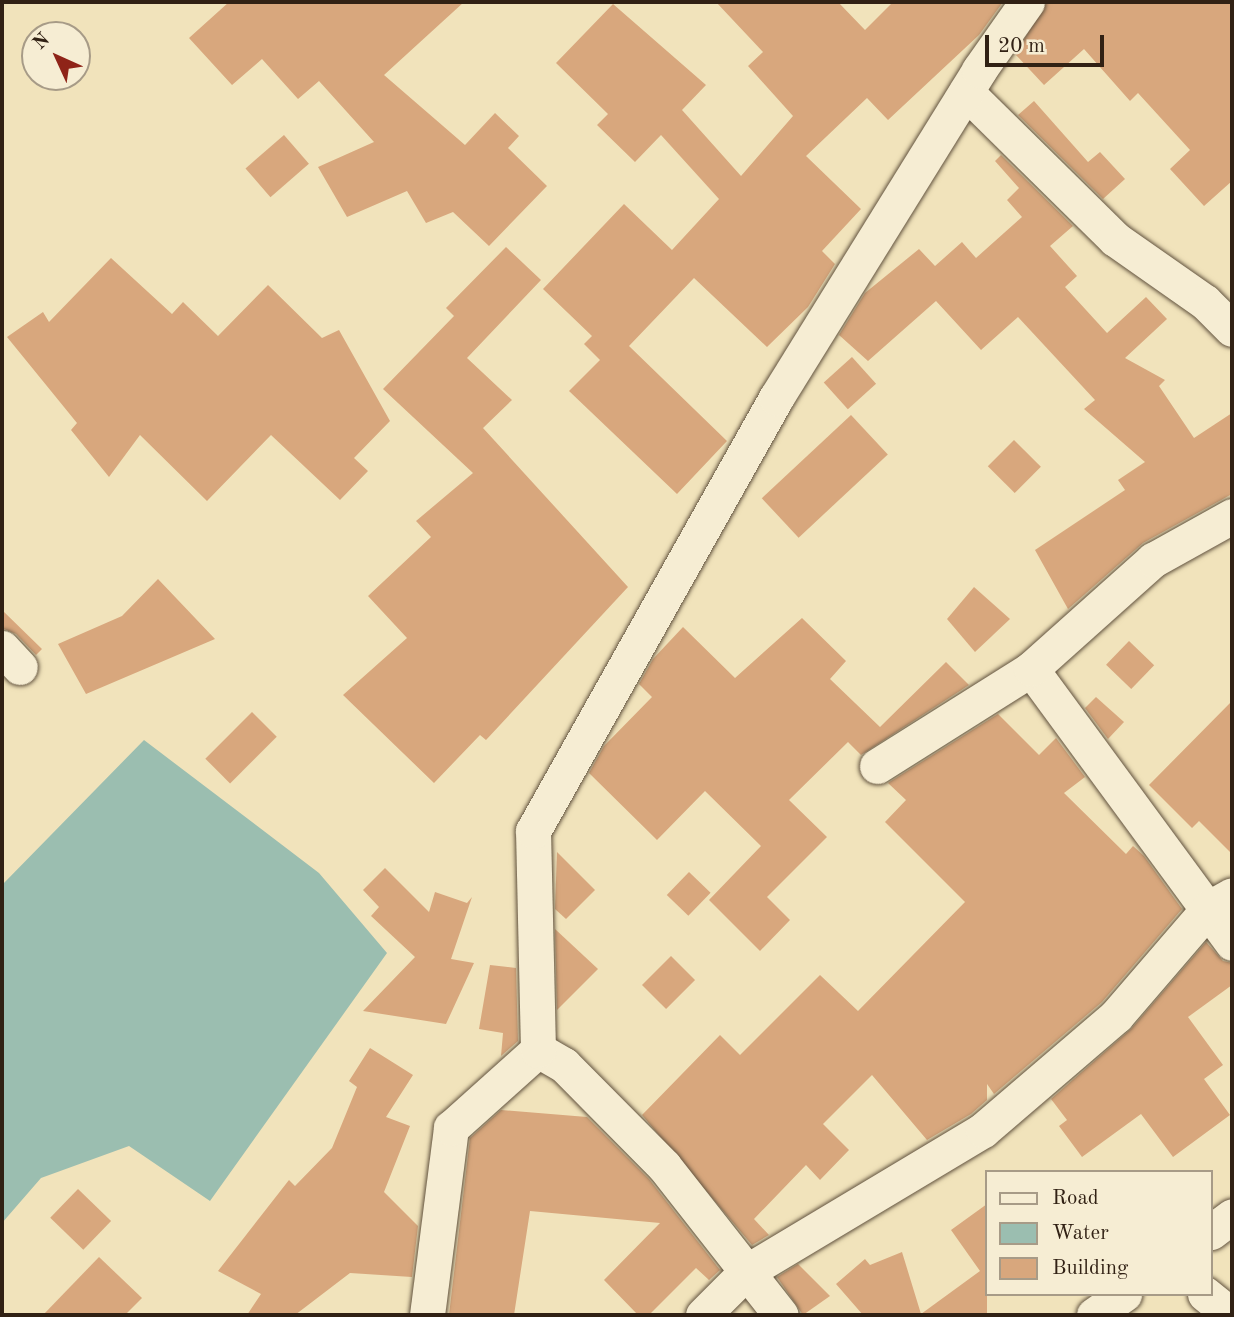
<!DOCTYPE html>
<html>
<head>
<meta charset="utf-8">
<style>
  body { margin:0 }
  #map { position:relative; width:1234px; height:1317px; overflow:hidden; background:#f1e3bb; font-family:"Old Standard TT",serif }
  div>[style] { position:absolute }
  .water>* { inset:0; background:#9bbeb0 }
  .building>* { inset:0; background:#d8a77d; transform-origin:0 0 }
  .roads { filter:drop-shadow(0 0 2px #61523e) drop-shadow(0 0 2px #61523e) }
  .street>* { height:35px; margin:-17.5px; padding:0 17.5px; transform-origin:17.5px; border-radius:17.5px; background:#f6edd3 }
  span { translate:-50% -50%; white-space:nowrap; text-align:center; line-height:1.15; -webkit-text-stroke:7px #f6edd3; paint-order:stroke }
  .frame { position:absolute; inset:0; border:4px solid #312114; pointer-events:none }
  .legend { position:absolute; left:985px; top:1170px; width:228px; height:126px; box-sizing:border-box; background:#f6edd3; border:2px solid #a79b87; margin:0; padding:9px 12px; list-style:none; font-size:21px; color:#312114 }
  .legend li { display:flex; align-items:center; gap:14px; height:35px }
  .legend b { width:35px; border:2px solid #a79b87 }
  .north { position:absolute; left:21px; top:21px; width:70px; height:70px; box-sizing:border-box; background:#f6edd3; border:2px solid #a79b87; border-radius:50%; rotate:315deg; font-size:19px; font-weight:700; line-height:28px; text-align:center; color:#312114 }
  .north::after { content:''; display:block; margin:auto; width:24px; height:32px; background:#8f2418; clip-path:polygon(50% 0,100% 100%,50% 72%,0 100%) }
  .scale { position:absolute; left:985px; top:35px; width:119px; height:32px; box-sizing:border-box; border:4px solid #312114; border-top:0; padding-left:9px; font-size:21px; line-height:24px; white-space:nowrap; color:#312114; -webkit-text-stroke:5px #f6edd3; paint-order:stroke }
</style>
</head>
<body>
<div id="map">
  <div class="water">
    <div style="clip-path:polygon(144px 740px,319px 873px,387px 953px,210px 1201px,129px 1146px,41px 1178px,2px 1223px,2px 885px)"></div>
  </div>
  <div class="building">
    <div style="clip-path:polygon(229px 2px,464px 2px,384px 75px,465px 145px,495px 113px,519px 136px,508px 148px,547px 186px,489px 246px,453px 212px,426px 223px,407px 191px,347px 217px,318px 167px,374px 142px,319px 81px,298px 99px,262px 59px,232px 85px,189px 38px)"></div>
    <div style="clip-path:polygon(716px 2px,838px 2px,865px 30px,893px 2px,1003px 2px,979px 35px,888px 120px,867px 98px,806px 156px,861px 209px,822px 251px,835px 264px,808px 307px,767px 347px,694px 278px,629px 346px,727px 441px,677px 494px,569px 391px,600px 360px,584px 344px,592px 336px,543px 289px,624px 204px,672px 250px,719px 199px,661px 135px,635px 162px,597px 125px,608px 114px,556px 63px,613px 4px,706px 85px,682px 110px,741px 176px,793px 116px,748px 66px,763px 52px)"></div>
    <div style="clip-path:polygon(1047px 2px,1232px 2px,1232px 181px,1204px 206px,1170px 169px,1190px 150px,1138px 93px,1130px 101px,1084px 49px,1044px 85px,1015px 54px)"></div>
    <div style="clip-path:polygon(1034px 101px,1088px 162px,1100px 152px,1125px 179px,1103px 199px,1018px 115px)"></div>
    <div style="left:284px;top:135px;width:38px;height:51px;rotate:49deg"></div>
    <div style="clip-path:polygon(1001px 155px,1073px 226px,1050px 246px,1077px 276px,1065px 287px,1107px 333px,1146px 297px,1167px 319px,1125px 358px,1165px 380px,1159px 386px,1194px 438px,1232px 413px,1232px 494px,1143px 543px,1068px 609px,1035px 550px,1125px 490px,1118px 480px,1145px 462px,1084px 409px,1095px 400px,1018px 317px,981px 350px,936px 301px,868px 361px,839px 335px,865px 293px,919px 249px,935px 266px,962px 242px,976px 258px,1022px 217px,1007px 200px,1019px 188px,995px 161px)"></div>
    <div style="clip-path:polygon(506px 247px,541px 280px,467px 358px,512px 400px,483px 428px,628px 587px,486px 740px,480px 735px,434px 783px,343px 695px,407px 638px,368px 596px,431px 537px,416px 521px,473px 473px,383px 389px,454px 316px,446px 308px)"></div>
    <div style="clip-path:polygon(111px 258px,172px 314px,183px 302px,218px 336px,268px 285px,322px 338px,339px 330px,390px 421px,354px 458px,368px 471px,340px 500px,271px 435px,207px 501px,140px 435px,109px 477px,71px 430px,77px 423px,7px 337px,43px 312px,49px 322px)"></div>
    <div style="left:852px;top:357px;width:36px;height:38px;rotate:48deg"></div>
    <div style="left:851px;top:415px;width:54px;height:122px;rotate:47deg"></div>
    <div style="left:1014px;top:440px;width:38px;height:37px;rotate:45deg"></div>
    <div style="clip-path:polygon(158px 579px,215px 639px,86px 694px,58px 644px,122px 616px)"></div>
    <div style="clip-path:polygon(974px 587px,1010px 619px,975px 652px,947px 619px)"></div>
    <div style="clip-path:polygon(2px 610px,42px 649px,36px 655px,16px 634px,2px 628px)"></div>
    <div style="clip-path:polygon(802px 618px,846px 661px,830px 679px,880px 727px,946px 662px,969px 685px,861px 755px,848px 742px,789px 800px,827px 837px,767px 897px,790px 920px,760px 951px,709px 900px,761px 846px,705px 791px,657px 840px,589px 773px,604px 746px,652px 697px,639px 684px,653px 659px,683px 627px,735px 678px)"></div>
    <div style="left:1129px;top:641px;width:35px;height:33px;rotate:44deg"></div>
    <div style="clip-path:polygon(1096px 697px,1124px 722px,1108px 739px,1085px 708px)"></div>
    <div style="clip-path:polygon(1232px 701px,1232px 854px,1199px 821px,1192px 828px,1149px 785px)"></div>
    <div style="left:252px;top:712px;width:35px;height:66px;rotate:45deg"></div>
    <div style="clip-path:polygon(998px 714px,1039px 755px,1056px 738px,1085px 777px,1064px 793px,1126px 854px,1133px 846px,1144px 856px,1182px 909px,1102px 1002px,994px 1094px,987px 1084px,987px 1100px,971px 1114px,927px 1140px,872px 1075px,823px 1124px,849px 1150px,820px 1180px,806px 1165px,754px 1219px,769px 1235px,752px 1245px,642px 1115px,720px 1035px,740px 1055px,820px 975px,858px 1011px,965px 902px,885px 822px,906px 800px,888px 783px)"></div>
    <div style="clip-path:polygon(557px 852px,595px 890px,566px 919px,555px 909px)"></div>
    <div style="clip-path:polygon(385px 868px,429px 912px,435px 892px,467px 903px,472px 897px,451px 959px,474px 963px,446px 1024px,363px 1011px,415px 957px,371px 916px,379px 907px,363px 890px)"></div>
    <div style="left:689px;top:872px;width:30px;height:32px;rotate:44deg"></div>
    <div style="clip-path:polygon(555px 929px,598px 969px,557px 1010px)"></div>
    <div style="clip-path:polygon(1206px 942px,1223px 961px,1232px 963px,1232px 985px,1188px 1017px,1223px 1065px,1204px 1079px,1230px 1115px,1173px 1157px,1141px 1114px,1082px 1157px,1059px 1126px,1067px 1120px,1051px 1099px,1131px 1029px)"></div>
    <div style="left:671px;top:956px;width:34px;height:41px;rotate:45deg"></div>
    <div style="clip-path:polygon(490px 965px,516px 968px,518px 1041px,501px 1056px,503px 1033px,479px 1029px)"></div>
    <div style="clip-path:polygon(370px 1048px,413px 1075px,386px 1117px,410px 1126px,384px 1192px,418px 1226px,412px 1277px,350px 1273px,295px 1315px,247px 1315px,261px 1294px,218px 1271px,289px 1180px,295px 1186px,332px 1148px,357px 1087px,349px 1081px)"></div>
    <div style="clip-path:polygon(501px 1110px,587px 1117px,649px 1179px,720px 1270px,709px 1280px,696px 1268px,649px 1315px,638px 1315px,604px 1280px,660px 1223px,530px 1211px,514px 1315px,449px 1315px,470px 1138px)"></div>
    <div style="left:78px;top:1189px;width:46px;height:40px;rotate:44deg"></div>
    <div style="clip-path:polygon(987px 1204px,987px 1315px,863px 1315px,836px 1284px,865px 1259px,870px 1265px,902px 1252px,921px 1314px,980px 1271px,951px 1230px)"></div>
    <div style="clip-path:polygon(99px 1257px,142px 1298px,125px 1315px,43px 1315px)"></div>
    <div style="clip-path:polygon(798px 1264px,830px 1296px,803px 1315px,777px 1277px)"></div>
  </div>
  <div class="roads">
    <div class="street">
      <div style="left:966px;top:92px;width:209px;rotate:44.6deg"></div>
      <div style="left:1115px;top:239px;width:110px;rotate:35deg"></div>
      <div style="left:1205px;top:302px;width:38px;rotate:45deg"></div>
      <div style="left:2px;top:648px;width:26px;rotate:47deg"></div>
      <div style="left:1031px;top:669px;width:340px;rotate:53.7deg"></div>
      <div style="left:877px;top:766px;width:182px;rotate:-32.2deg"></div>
      <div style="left:1031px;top:669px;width:164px;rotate:-41.8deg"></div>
      <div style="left:1153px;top:560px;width:90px;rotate:-29.1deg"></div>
      <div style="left:538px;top:1050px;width:30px;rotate:30deg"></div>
      <div style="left:564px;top:1065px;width:142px;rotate:45.3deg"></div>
      <div style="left:664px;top:1166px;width:189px;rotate:51.9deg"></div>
      <div style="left:1211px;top:1232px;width:26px;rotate:-37deg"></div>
      <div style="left:1205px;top:1294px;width:33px;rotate:39deg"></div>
      <div style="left:427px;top:1315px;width:189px;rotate:-82.7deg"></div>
      <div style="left:451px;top:1128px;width:117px;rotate:-41.9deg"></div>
      <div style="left:538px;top:1050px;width:219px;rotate:-91.3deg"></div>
      <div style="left:533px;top:831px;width:497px;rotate:-60.7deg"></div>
      <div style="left:776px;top:398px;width:386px;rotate:-58.2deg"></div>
      <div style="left:979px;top:70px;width:83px;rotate:-54.8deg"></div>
      <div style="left:703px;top:1315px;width:61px;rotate:-45deg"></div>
      <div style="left:746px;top:1272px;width:276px;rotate:-30.9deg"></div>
      <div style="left:983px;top:1130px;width:175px;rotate:-40.6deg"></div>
      <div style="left:1116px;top:1016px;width:143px;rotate:-49.3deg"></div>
      <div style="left:1209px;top:908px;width:26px;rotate:-29deg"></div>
      <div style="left:1094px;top:1315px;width:37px;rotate:-35deg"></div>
    </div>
  </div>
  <div class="frame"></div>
  <ul class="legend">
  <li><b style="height:9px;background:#f6edd3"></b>Road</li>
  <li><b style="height:19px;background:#9bbeb0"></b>Water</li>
  <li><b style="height:19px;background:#d8a77d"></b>Building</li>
  </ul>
  <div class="north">N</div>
  <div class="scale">20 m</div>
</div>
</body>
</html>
